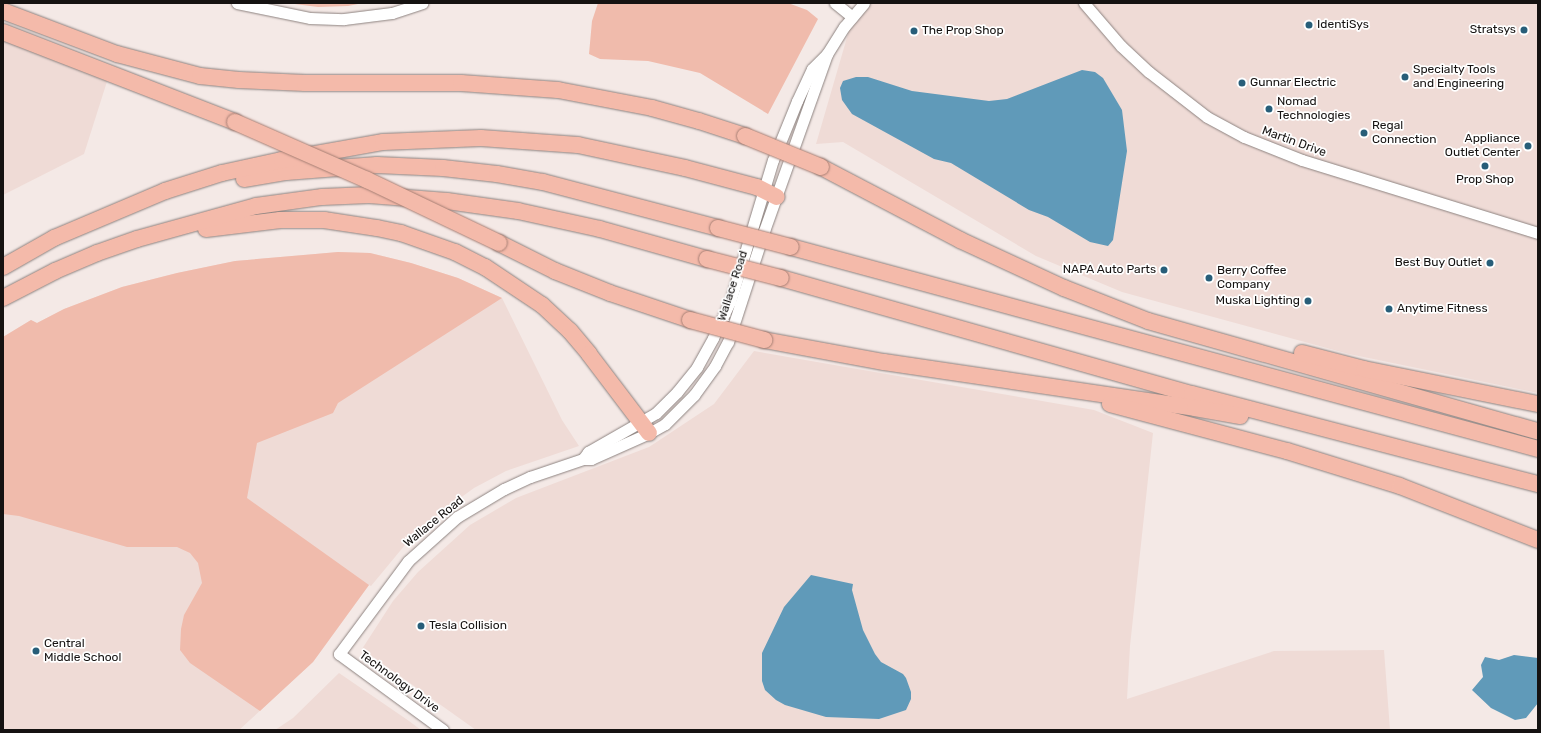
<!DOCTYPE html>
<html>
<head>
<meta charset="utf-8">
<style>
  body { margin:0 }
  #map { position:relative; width:1541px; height:733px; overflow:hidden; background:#f4e9e6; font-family:Rubik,sans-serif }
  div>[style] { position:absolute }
  .built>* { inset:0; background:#efdbd6 }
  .green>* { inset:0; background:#f0bbac }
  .water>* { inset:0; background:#609ab9 }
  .roads { filter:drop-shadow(0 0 1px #8d8380) drop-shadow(0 0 1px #8d8380) }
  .tertiary>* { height:11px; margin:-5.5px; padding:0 5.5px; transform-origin:5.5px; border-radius:5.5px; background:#fff }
  .motorway>* { height:16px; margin:-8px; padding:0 8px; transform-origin:8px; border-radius:8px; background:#f4baaa }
  .bridges { filter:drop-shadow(0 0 1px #a67f74) drop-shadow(0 0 1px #a67f74) }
  .motorway-bridge>* { height:16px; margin:-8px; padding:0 8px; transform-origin:8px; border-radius:8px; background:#f4baaa }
  .dots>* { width:11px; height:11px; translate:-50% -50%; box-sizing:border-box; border:2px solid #fff; border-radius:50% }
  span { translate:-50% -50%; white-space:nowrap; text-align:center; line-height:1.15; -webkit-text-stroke:3.5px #fff; paint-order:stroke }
  .poi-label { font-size:12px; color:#151211 }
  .left { translate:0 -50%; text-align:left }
  .right { translate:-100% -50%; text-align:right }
  .street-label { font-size:12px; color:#151211 }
  .frame { position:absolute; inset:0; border:4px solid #151211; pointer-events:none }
</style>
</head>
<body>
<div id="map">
  <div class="built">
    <div style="clip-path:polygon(857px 3px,1538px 3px,1538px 393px,1349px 354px,1122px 292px,1036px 256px,843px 142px,816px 144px)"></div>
    <div style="clip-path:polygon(3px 32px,110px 72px,84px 154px,3px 195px)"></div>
    <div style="clip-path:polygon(338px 252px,370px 253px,411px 263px,458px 278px,502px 298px,562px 420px,579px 446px,506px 471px,474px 488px,419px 528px,371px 586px,369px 585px,313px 662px,239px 730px,3px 730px,3px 337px,31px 320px,37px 323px,64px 309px,122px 287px,177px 273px,235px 261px)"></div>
    <div style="clip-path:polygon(754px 351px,1094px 410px,1153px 433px,1130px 646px,1127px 699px,1274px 651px,1384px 650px,1390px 730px,476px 730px,362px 649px,393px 601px,418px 572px,470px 525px,516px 498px,649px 447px,714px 404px)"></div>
    <div style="clip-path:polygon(339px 673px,409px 721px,421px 730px,275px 730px,293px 718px)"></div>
  </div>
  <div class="green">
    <div style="clip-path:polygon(287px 3px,363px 3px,348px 6px,318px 7px)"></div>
    <div style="clip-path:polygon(598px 3px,788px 3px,807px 10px,818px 19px,768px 114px,700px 73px,648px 61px,600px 59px,589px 54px,592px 21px)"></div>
    <div style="clip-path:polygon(338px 252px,370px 253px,411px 263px,458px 278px,502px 298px,338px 403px,333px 413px,257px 443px,247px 498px,369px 585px,313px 662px,260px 711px,190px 663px,180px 650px,181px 629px,184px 615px,202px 583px,198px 563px,190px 553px,177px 547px,127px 547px,19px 516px,3px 514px,3px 337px,31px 320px,37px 323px,64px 309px,122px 287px,177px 273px,235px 261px)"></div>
  </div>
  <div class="water">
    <div style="clip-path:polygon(1082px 70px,1095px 72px,1103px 78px,1122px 110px,1127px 151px,1113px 240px,1108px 246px,1090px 242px,1048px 217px,1029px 210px,951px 163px,934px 159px,852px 114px,842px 100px,840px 88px,843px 81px,856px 77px,868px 77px,912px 91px,989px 101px,1007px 99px)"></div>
    <div style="clip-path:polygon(811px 575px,853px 584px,852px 590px,863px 630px,875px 654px,881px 662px,903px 674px,906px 678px,911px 692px,911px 699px,906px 710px,879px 719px,826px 717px,785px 705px,776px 700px,765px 690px,762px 681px,762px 653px,784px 607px)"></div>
    <div style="clip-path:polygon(1514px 655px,1538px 658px,1538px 703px,1526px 718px,1515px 720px,1491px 708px,1472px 690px,1483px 677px,1481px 665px,1485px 657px,1499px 660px)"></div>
  </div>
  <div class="roads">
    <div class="tertiary">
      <div style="left:237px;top:3px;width:75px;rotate:11.6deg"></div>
      <div style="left:310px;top:18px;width:34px;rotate:2deg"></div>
      <div style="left:344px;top:19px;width:48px;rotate:-7.1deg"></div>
      <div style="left:392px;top:13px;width:32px;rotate:-18deg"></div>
      <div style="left:835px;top:3px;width:22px;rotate:39deg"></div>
      <div style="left:1084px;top:3px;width:57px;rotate:49.3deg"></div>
      <div style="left:1121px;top:46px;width:38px;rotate:43deg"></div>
      <div style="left:1149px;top:72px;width:73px;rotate:37.8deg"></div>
      <div style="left:1207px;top:117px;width:42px;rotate:28.4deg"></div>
      <div style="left:1244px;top:137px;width:62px;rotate:21.6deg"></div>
      <div style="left:1302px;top:160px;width:247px;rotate:17.2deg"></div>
      <div style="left:583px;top:459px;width:9px;rotate:-54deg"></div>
      <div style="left:588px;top:452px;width:78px;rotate:-29.8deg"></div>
      <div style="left:656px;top:413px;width:30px;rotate:-45deg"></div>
      <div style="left:677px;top:392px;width:32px;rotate:-51deg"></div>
      <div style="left:697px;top:367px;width:33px;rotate:-61deg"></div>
      <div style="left:713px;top:338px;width:40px;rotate:-65deg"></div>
      <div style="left:730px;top:302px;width:148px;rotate:-73.2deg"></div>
      <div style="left:773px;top:160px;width:64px;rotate:-67.9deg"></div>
      <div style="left:797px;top:101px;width:35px;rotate:-65deg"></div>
      <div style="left:812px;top:69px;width:21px;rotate:-45deg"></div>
      <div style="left:827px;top:54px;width:32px;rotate:-58deg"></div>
      <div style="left:844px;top:27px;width:31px;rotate:-50deg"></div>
      <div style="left:443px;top:730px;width:129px;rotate:-143.8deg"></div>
      <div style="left:339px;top:654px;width:116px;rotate:-53.4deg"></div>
      <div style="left:408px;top:561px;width:66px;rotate:-41.9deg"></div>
      <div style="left:457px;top:517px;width:55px;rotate:-30.8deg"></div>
      <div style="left:504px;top:489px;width:29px;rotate:-25deg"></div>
      <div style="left:530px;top:477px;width:56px;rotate:-18.8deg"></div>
      <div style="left:583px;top:459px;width:8px"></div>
      <div style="left:591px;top:459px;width:64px;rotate:-24.1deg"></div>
      <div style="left:649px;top:433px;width:18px;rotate:-29deg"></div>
      <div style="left:665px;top:424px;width:41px;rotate:-45deg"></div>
      <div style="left:694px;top:395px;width:36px;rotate:-54deg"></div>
      <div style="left:715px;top:366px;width:27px;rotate:-62deg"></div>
      <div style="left:728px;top:342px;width:117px;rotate:-72deg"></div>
      <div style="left:764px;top:231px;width:188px;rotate:-70.4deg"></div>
    </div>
    <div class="motorway">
      <div style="left:3px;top:11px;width:122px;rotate:20.7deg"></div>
      <div style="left:117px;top:54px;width:86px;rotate:14.8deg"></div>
      <div style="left:200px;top:76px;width:39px;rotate:6deg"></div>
      <div style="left:239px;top:80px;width:66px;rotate:2.6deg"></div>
      <div style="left:305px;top:83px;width:156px"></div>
      <div style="left:461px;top:83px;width:97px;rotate:4.1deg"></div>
      <div style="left:558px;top:90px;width:96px;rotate:10.8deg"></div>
      <div style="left:652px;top:108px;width:49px;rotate:15.5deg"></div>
      <div style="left:699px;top:121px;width:48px;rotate:18.1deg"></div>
      <div style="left:3px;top:32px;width:249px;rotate:21.2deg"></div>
      <div style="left:821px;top:167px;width:157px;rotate:27.7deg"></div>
      <div style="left:960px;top:240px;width:115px;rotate:24.8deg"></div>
      <div style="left:1064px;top:288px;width:90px;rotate:21.4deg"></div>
      <div style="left:1148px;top:321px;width:405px;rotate:15.8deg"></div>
      <div style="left:244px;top:179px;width:43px;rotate:-9.5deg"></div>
      <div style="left:286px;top:172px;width:91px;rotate:-4.4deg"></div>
      <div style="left:377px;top:165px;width:66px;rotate:2.6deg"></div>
      <div style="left:443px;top:168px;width:54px;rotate:6.3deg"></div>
      <div style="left:497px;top:174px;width:47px;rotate:9.9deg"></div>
      <div style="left:543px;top:182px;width:181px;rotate:14.7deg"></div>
      <div style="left:206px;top:229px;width:75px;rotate:-6.9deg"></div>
      <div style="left:280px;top:220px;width:44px"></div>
      <div style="left:324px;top:220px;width:54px;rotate:8.6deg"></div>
      <div style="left:377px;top:228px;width:25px;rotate:12deg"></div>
      <div style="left:401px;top:233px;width:57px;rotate:19.4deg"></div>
      <div style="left:455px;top:252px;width:34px;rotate:27deg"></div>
      <div style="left:485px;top:267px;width:69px;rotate:33.7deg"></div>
      <div style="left:542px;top:305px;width:38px;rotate:43deg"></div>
      <div style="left:570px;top:331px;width:30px;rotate:50deg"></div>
      <div style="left:589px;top:354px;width:99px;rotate:52.8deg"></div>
      <div style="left:499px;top:243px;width:63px;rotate:26.6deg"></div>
      <div style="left:555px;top:271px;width:59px;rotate:21.8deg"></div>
      <div style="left:610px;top:293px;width:84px;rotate:18.6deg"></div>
      <div style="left:791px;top:247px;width:774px;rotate:15.13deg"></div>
      <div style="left:3px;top:267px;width:59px;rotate:-29.6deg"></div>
      <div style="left:54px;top:238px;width:121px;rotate:-22.9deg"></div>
      <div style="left:165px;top:191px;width:60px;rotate:-17.5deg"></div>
      <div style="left:222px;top:173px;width:61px;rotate:-12.2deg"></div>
      <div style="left:282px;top:160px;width:103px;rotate:-10.1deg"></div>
      <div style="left:383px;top:142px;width:98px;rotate:-2.3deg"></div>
      <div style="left:481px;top:138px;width:97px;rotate:4.1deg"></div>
      <div style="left:578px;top:145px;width:109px;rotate:12.1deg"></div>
      <div style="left:685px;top:168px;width:74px;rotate:14.8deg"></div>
      <div style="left:757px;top:187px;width:22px;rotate:27deg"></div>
      <div style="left:781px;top:278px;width:427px;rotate:15.8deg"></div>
      <div style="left:1192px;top:394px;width:358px;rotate:14.6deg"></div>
      <div style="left:3px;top:298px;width:59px;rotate:-27.4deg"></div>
      <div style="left:55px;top:271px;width:46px;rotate:-23.2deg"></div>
      <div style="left:97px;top:253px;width:42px;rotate:-19.3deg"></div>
      <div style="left:137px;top:239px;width:123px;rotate:-15.5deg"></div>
      <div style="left:256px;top:206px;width:67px;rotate:-7.8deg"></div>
      <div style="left:322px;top:197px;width:47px;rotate:-2.4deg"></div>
      <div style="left:369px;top:195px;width:78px;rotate:4.4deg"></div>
      <div style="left:447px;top:201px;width:72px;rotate:8deg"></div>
      <div style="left:518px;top:211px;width:84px;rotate:12.4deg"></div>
      <div style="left:600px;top:229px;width:111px;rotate:15.7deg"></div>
      <div style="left:764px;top:340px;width:122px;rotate:10.4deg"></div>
      <div style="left:884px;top:362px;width:314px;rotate:8.4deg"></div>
      <div style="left:1195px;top:408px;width:46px;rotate:10.1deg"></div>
      <div style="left:1302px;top:353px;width:64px;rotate:14.5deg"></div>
      <div style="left:1364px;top:369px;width:177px;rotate:11.4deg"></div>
      <div style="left:1110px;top:404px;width:183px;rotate:14.9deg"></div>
      <div style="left:1287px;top:451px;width:118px;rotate:17.2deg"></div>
      <div style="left:1400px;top:486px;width:148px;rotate:21.4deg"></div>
    </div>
  </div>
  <div class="bridges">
    <div class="motorway-bridge">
      <div style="left:235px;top:122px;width:144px;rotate:23.7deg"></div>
      <div style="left:367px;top:180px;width:146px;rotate:25.5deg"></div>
      <div style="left:745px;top:136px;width:82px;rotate:22.2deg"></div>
      <div style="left:718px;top:228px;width:75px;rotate:14.6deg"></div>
      <div style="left:707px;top:259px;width:76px;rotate:14.4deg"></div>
      <div style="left:690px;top:320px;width:77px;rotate:15.1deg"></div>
    </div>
  </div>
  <div class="dots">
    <div style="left:1309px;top:25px;background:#285e79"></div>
    <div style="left:1524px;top:30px;background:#285e79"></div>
    <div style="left:914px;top:31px;background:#285e79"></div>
    <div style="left:1405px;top:77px;background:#285e79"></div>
    <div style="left:1242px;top:83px;background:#285e79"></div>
    <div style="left:1269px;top:109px;background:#285e79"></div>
    <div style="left:1364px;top:133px;background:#285e79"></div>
    <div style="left:1528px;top:146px;background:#285e79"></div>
    <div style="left:1485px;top:166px;background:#285e79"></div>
    <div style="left:1490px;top:263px;background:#285e79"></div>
    <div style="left:1164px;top:270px;background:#285e79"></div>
    <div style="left:1209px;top:278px;background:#285e79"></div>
    <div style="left:1308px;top:301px;background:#285e79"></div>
    <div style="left:1389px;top:309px;background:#285e79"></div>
    <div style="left:421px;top:626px;background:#285e79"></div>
    <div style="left:36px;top:651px;background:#285e79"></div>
  </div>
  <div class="poi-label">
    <span class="left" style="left:1317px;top:25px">IdentiSys</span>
    <span class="right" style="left:1516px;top:30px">Stratsys</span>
    <span class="left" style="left:922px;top:31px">The Prop Shop</span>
    <span class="left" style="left:1413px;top:77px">Specialty Tools<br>and Engineering</span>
    <span class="left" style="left:1250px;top:83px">Gunnar Electric</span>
    <span class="left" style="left:1277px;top:109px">Nomad<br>Technologies</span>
    <span class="left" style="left:1372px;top:133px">Regal<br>Connection</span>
    <span class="right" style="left:1520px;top:146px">Appliance<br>Outlet Center</span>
    <span style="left:1485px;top:180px">Prop Shop</span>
    <span class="right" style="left:1482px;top:263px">Best Buy Outlet</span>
    <span class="right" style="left:1156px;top:270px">NAPA Auto Parts</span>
    <span class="left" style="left:1217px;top:278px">Berry Coffee<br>Company</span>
    <span class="right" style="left:1300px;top:301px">Muska Lighting</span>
    <span class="left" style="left:1397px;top:309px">Anytime Fitness</span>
    <span class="left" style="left:429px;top:626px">Tesla Collision</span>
    <span class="left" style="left:44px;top:651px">Central<br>Middle School</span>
  </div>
  <div class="street-label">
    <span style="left:1294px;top:142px;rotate:20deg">Martin Drive</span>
    <span style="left:733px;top:286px;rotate:-72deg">Wallace Road</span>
    <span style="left:434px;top:522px;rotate:-39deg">Wallace Road</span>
    <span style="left:399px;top:682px;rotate:36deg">Technology Drive</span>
  </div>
  <div class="frame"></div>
</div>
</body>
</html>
